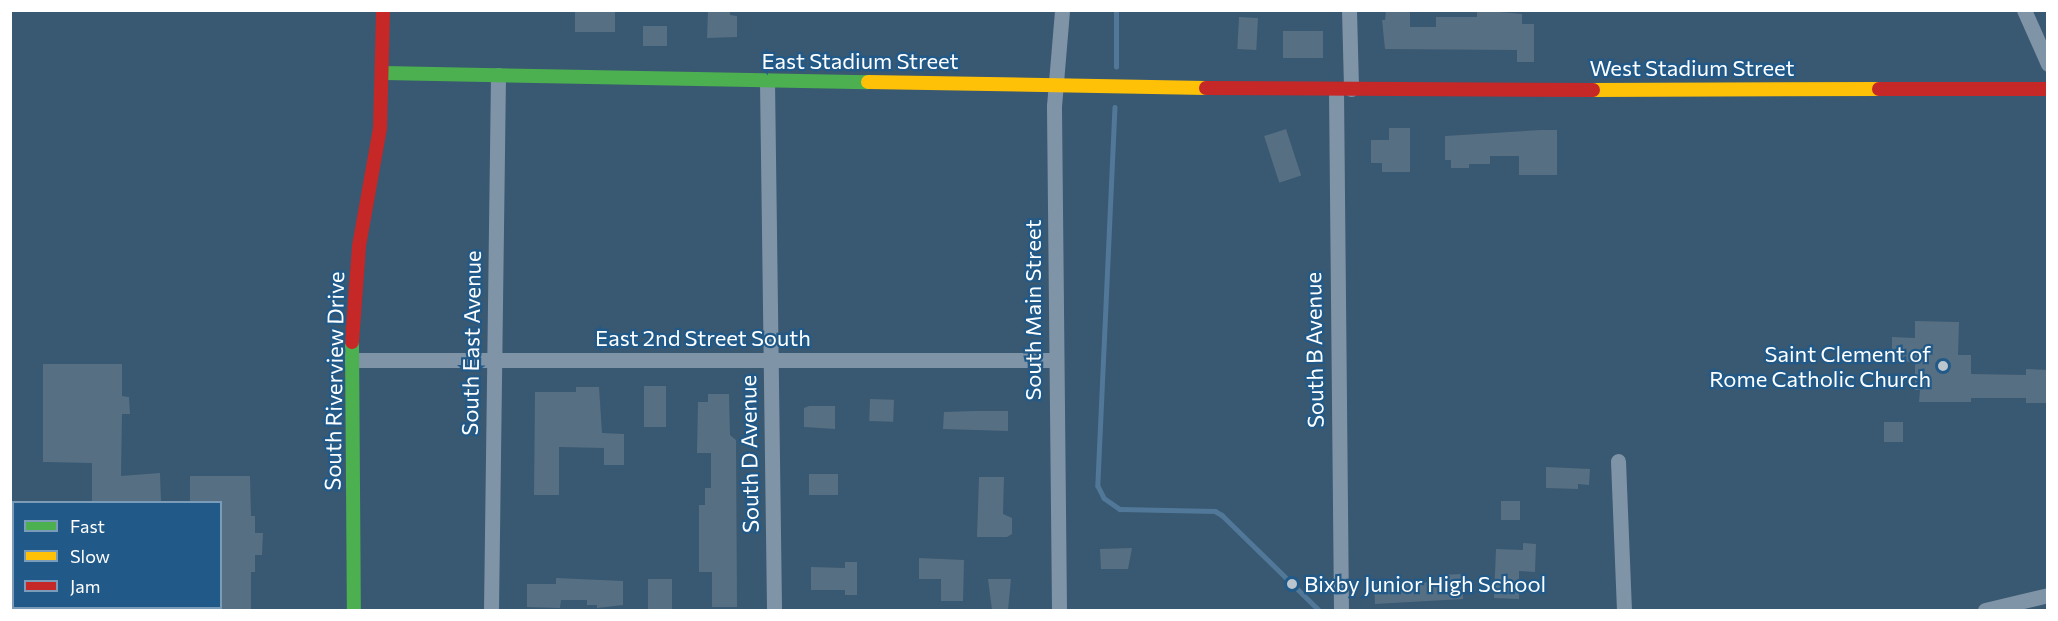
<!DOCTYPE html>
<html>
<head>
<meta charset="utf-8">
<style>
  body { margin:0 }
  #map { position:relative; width:2058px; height:621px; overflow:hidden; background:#395871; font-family:Commissioner,sans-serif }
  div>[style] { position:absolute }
  .stream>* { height:4.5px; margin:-2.25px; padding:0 2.25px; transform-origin:2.25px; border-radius:2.25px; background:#517898 }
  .building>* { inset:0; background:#566f83; transform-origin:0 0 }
  .street>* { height:15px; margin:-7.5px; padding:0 7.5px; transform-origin:7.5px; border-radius:7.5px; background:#8094a7 }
  .fast>* { height:14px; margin:-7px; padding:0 7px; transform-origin:7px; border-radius:7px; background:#4caf50 }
  .slow>* { height:14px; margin:-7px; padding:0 7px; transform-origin:7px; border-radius:7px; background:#ffc107 }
  .jam>* { height:14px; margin:-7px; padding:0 7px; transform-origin:7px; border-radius:7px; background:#c62828 }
  .dots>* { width:16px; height:16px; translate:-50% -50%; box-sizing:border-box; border:3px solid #215a89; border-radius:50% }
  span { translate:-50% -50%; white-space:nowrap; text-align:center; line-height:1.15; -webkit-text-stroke:4.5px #215a89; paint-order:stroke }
  .street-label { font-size:22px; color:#fff }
  .poi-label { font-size:22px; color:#fff }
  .right { translate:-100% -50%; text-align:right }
  .left { translate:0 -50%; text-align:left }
  .frame { position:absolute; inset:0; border:12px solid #fff; pointer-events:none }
  .legend { position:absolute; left:12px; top:501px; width:210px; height:108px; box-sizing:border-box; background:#215a89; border:2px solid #7a9cb8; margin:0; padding:8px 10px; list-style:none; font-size:18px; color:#fff }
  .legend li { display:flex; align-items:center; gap:12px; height:30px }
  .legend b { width:30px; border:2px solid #7a9cb8 }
</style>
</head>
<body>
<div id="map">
  <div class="stream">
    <div style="left:1116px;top:67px;width:57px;rotate:-90deg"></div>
    <div style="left:1115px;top:107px;width:379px;rotate:92.6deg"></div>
    <div style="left:1098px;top:486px;width:13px;rotate:63deg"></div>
    <div style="left:1104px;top:498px;width:19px;rotate:35deg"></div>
    <div style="left:1120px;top:509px;width:95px;rotate:1.2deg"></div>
    <div style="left:1215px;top:511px;width:8px;rotate:30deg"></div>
    <div style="left:1222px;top:515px;width:136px;rotate:44.4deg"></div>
  </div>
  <div class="building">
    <div style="left:575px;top:10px;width:40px;height:22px"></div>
    <div style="clip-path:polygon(708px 10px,730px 10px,730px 15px,737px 16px,737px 37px,707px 38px)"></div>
    <div style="clip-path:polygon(1386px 10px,1410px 10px,1410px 27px,1436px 27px,1436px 17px,1477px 17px,1477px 10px,1522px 14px,1522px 24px,1534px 24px,1534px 62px,1517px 62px,1517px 50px,1385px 49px,1382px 20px,1385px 20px)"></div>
    <div style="left:1239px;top:17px;width:19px;height:32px;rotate:3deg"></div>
    <div style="left:643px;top:26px;width:24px;height:20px"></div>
    <div style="left:1283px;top:31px;width:40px;height:27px"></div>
    <div style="clip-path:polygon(1389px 128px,1410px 128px,1410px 172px,1382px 172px,1382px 163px,1371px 163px,1371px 140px,1389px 140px)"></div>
    <div style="left:1286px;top:129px;width:49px;height:23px;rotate:72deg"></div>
    <div style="clip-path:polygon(1540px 130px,1557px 130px,1557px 175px,1519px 175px,1519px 156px,1490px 156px,1490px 164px,1469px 164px,1469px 168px,1451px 168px,1451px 160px,1445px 160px,1445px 136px)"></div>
    <div style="clip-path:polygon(1915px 321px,1959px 322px,1958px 355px,1971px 355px,1971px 374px,2026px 375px,2026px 369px,2048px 370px,2048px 403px,2026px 403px,2026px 398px,1971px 398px,1971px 402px,1919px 402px,1920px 390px,1915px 390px,1915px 362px,1892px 361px,1892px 337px,1915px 338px)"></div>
    <div style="clip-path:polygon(43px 364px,122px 364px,122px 396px,129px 397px,130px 414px,122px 414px,121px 476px,160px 473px,161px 502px,92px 502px,92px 463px,43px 462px)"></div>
    <div style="left:644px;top:386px;width:22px;height:41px"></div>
    <div style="clip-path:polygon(576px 387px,599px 387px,602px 433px,624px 434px,624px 465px,604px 465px,604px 448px,559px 447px,559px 495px,534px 495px,535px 392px,576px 392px)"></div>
    <div style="clip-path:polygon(708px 394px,729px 394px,730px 435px,736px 440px,737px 607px,712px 607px,712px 572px,699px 572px,699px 505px,705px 505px,705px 488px,711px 488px,711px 453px,697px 453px,698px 402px,708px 402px)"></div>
    <div style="left:870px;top:399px;width:24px;height:22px;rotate:2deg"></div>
    <div style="clip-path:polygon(809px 406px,835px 406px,835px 429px,804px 427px,804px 408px)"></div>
    <div style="clip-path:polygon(974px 411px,1008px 411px,1008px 431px,943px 429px,944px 412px)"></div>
    <div style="left:1903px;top:422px;width:20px;height:19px;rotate:90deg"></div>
    <div style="clip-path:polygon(1546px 467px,1590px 469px,1589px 485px,1578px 484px,1578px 489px,1546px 488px)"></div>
    <div style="left:809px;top:474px;width:29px;height:21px"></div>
    <div style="clip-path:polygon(190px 476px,250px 476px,251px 516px,255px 516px,255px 533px,263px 533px,262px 555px,255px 555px,255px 572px,251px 572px,251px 610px,220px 610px,220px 502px,190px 502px)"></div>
    <div style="clip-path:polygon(979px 477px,1004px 477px,1003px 514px,1012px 518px,1012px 534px,1007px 537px,977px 537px)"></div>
    <div style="left:1501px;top:501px;width:19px;height:19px"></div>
    <div style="clip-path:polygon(1523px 543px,1536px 544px,1535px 572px,1519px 571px,1519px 599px,1494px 598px,1496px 549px,1523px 550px)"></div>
    <div style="clip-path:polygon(1132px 548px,1128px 569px,1101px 569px,1100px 549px)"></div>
    <div style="clip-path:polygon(919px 558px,964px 560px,963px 601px,941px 601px,941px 579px,919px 579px)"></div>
    <div style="clip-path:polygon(845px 562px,857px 562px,857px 595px,845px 595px,845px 590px,811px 590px,811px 567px,845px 568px)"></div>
    <div style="clip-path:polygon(1462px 574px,1463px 599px,1375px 604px,1374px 584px,1440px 582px,1440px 575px)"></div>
    <div style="clip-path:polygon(556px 578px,623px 581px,623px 605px,597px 608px,597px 605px,587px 605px,587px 600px,561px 600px,560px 608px,527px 607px,527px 584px,556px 584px)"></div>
    <div style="left:648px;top:579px;width:24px;height:30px"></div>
    <div style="clip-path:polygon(988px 579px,1011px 579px,1008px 610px,992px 610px)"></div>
  </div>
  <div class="street">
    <div style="left:1349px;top:10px;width:79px;rotate:88.5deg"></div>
    <div style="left:2024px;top:10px;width:59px;rotate:66deg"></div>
    <div style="left:767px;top:81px;width:529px;rotate:89.24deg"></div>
    <div style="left:1336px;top:90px;width:520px;rotate:89.45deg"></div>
    <div style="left:351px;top:360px;width:704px"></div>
    <div style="left:1618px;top:461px;width:149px;rotate:87.7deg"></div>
    <div style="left:491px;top:610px;width:535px;rotate:-89.25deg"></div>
    <div style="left:1059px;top:610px;width:504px;rotate:-90.57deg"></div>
    <div style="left:1054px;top:106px;width:96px;rotate:-85.2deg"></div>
    <div style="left:1985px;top:610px;width:65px;rotate:-13.4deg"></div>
  </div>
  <div class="fast">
    <div style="left:384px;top:73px;width:484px;rotate:1.1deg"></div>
    <div style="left:352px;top:342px;width:268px;rotate:89.6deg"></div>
  </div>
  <div class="slow">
    <div style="left:868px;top:82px;width:338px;rotate:1deg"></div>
    <div style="left:1593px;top:90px;width:286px;rotate:-0.2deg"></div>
  </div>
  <div class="jam">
    <div style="left:1206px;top:88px;width:387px;rotate:0.3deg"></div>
    <div style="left:1879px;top:89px;width:169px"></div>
    <div style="left:352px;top:342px;width:96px;rotate:-85.8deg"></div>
    <div style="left:359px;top:246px;width:120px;rotate:-79.9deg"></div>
    <div style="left:380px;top:128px;width:118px;rotate:-88.5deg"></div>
  </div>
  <div class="dots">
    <div style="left:1943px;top:366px;background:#bac5cd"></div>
    <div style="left:1292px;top:584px;background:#bac5cd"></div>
  </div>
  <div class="street-label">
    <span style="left:860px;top:61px">East Stadium Street</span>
    <span style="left:1692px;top:68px">West Stadium Street</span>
    <span style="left:1033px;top:310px;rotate:-90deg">South Main Street</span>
    <span style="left:703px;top:338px">East 2nd Street South</span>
    <span style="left:471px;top:343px;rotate:-89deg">South East Avenue</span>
    <span style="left:1314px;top:350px;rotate:-91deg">South B Avenue</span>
    <span style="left:334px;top:381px;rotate:-89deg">South Riverview Drive</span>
    <span style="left:749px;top:454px;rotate:-91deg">South D Avenue</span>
  </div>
  <div class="poi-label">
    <span class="right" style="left:1931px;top:366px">Saint Clement of<br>Rome Catholic Church</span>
    <span class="left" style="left:1304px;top:584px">Bixby Junior High School</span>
  </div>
  <div class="frame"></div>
  <ul class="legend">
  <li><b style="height:8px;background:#4caf50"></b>Fast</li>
  <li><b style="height:8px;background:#ffc107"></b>Slow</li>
  <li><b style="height:8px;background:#c62828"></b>Jam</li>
  </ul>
</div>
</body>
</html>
